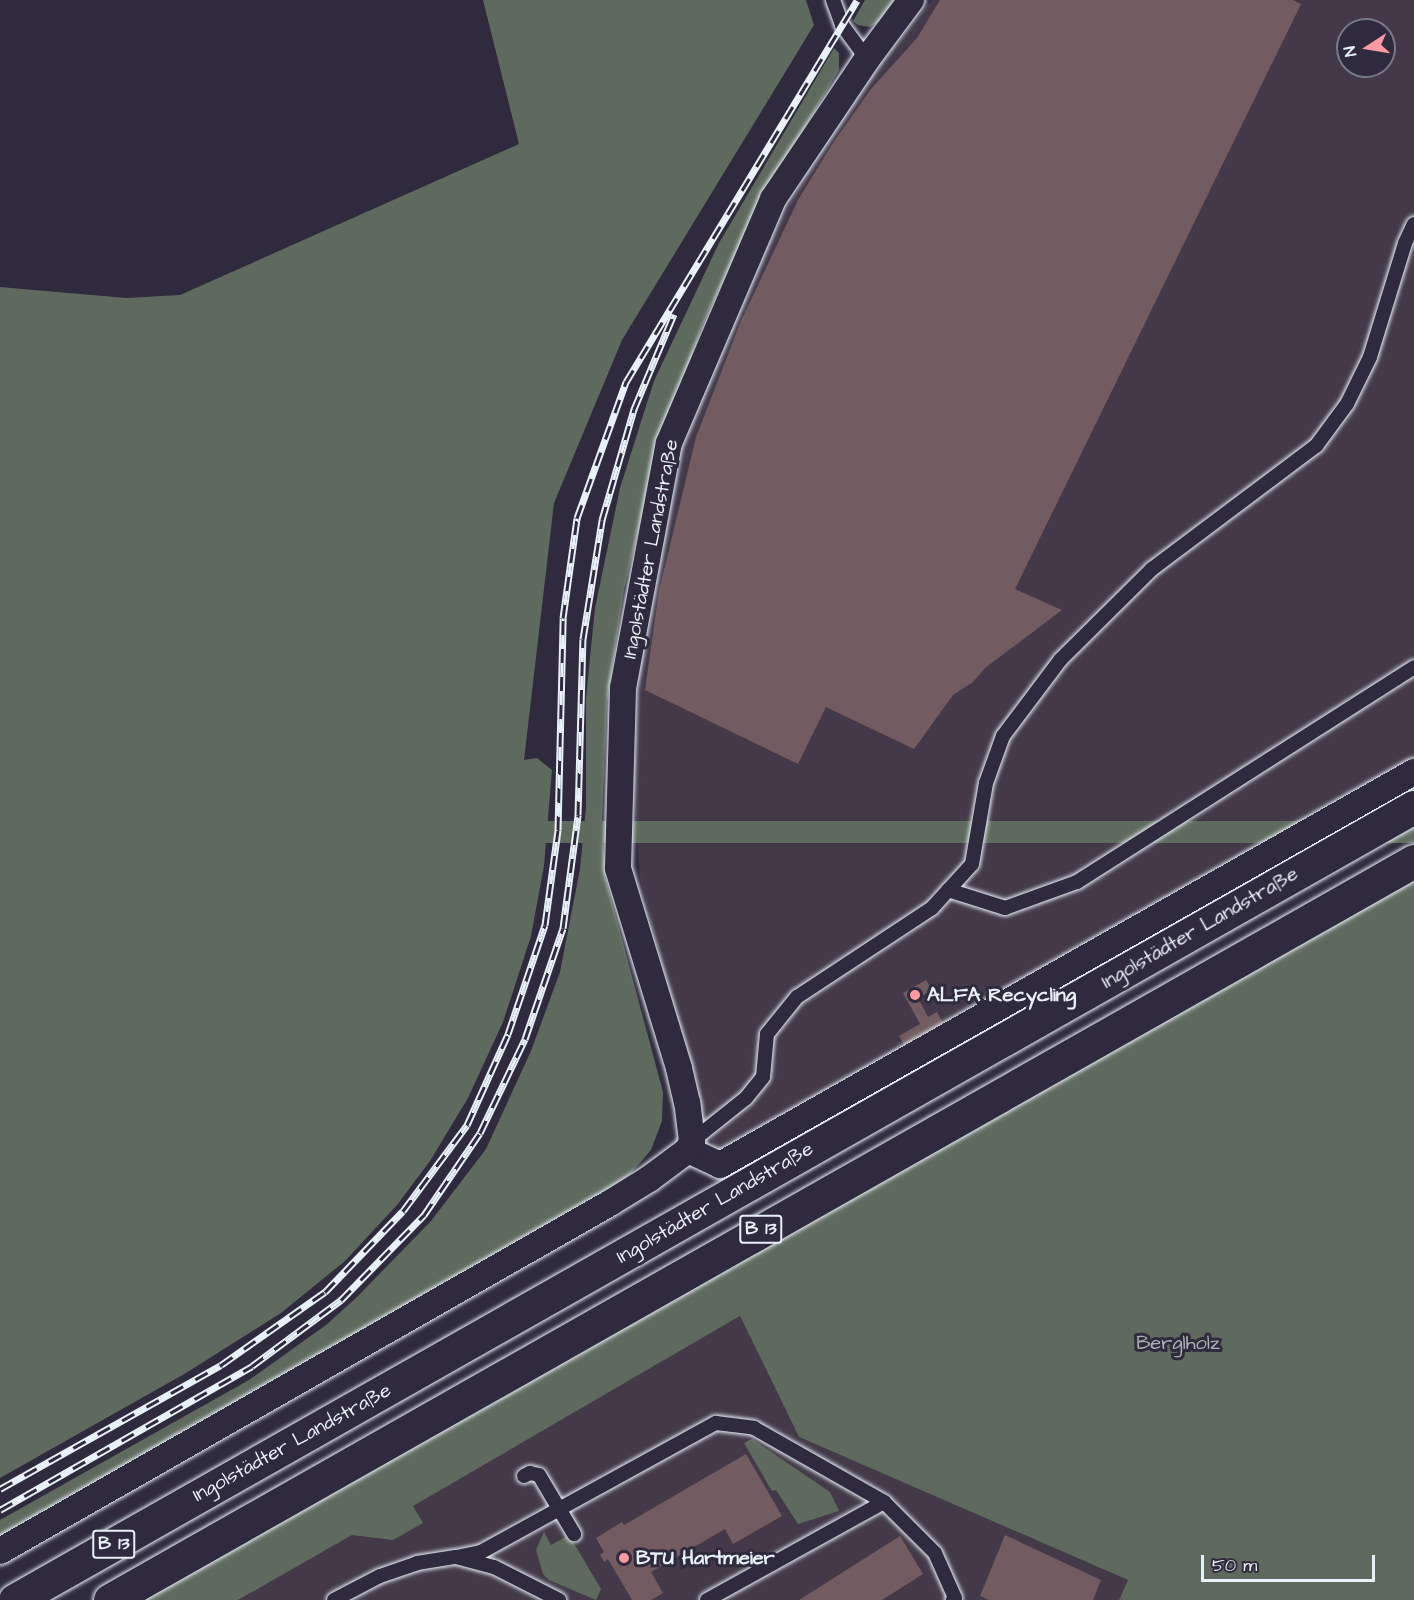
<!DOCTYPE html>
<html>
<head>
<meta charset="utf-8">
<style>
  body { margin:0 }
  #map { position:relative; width:1414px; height:1600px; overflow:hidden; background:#2f2a3d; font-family:"Architects Daughter",sans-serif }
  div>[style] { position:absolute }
  .built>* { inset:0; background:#433948 }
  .green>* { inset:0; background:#5f6a5f; transform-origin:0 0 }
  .building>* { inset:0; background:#725c61 }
  .roads { filter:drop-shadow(0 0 2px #e8f1f8) drop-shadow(0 0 2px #e8f1f8) }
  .lane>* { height:14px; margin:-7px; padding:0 7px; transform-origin:7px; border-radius:7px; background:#2f2a3d }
  .street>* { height:26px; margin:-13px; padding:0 13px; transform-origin:13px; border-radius:13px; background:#2f2a3d }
  .primary>* { height:33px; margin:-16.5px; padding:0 16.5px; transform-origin:16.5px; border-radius:16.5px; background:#2f2a3d }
  .rail>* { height:7px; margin-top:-3.5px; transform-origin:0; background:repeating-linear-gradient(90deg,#2f2a3d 0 14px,#e8f1f8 0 28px); box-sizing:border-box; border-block:2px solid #e8f1f8 }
  .dots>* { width:16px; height:16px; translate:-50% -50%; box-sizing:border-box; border:3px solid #2f2a3d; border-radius:50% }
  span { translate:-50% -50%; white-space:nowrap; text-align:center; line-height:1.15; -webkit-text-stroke:6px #2f2a3d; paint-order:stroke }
  .shield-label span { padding:2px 4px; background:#2f2a3d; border:2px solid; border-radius:4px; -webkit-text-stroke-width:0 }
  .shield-label { font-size:18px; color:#e8f1f8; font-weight:700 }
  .street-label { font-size:20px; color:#e8f1f8 }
  .poi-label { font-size:20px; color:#e8f1f8; font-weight:700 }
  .left { translate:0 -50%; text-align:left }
  .park-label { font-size:20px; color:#aab4b3 }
  .north { position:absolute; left:1336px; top:18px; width:60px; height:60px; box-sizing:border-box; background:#2f2a3d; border:2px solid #797a88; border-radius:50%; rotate:258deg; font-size:16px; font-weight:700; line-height:24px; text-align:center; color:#e8f1f8 }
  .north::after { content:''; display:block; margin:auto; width:21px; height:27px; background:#ff9aa2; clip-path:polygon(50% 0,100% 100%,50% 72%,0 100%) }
  .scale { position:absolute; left:1201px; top:1555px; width:174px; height:27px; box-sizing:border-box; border:3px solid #e8f1f8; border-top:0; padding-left:8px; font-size:18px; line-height:21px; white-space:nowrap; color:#e8f1f8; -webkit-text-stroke:4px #2f2a3d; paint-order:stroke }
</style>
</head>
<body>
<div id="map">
  <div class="built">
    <div style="clip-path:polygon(evenodd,932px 0,1414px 0,1414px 765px,717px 1155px,700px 1111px,640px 879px,634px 780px,641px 629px,681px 450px,759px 262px,835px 120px,932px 0,1348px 30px,1384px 30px,1384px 66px,1348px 66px,1348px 30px)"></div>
    <div style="clip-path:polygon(740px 1316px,799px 1437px,1128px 1580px,1119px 1600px,238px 1600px,352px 1534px,393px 1539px,422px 1523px,412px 1506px)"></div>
  </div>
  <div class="green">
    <div style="clip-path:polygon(483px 0,806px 0,814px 25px,622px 340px,554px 503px,524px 760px,537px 758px,552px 770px,544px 866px,531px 936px,503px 1022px,468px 1098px,430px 1161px,397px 1205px,345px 1261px,281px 1313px,186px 1373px,0 1478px,0 287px,126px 298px,180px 295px,519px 144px)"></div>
    <div style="clip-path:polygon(865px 0,898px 0,886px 18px,870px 27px,858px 25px,853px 21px)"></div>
    <div style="clip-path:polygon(834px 48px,839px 53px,839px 70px,762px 199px,702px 326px,658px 450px,624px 589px,607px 702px,602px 818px,605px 876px,663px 1092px,662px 1121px,651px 1150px,631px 1173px,606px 1192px,0 1536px,0 1520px,249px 1380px,326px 1325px,356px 1298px,431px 1221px,486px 1149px,531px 1051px,560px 972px,580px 869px,586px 807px,586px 698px,595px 608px,620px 488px,654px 381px,719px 243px)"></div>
    <div style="left:1414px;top:821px;width:22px;height:1577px;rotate:90deg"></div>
    <div style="clip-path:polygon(1414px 876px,1414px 1600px,1119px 1600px,1128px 1580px,799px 1437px,740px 1316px,413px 1506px,423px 1523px,393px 1540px,352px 1535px,238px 1600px,144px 1600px)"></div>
    <div style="clip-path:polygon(752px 1439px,830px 1492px,839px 1511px,798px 1524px,776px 1490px,772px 1491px,744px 1443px)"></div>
    <div style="clip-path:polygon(544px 1532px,551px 1545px,569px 1535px,601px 1589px,596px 1600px,549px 1580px,543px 1574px,536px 1550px)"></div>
  </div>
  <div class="building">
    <div style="clip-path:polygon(940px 0,1293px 0,1301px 4px,1015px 589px,1062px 610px,985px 668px,973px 682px,953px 695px,914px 749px,826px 707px,798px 764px,645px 690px,659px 591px,696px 437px,741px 321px,798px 200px,833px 143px,871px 89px,917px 38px)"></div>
    <div style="clip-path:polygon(926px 980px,932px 990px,918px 998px,928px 1017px,937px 1012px,943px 1023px,904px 1045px,899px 1036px,920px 1024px,903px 993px)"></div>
    <div style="clip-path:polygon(746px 1454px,782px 1516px,733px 1544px,725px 1529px,651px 1572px,663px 1593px,651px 1600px,632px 1600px,608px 1559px,604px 1562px,602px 1558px,600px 1555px,604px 1552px,596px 1538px,622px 1522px,624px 1525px)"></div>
    <div style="clip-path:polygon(1005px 1535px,1101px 1580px,1093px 1600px,989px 1600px,980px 1596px)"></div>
    <div style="clip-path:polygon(900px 1536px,923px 1574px,882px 1600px,799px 1600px)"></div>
  </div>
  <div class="roads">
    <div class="lane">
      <div style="left:833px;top:0;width:27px;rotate:70deg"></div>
      <div style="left:842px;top:25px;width:42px;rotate:53.7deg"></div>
      <div style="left:948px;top:890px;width:60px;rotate:17.5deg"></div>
      <div style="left:1005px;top:908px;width:77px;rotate:-19.9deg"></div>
      <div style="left:1077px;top:882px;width:400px;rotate:-32.5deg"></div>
      <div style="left:692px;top:1141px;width:69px;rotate:-38.5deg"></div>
      <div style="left:746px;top:1098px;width:27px;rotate:-51deg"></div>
      <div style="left:763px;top:1077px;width:43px;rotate:-84.7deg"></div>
      <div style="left:767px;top:1034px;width:48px;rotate:-51deg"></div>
      <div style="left:797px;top:997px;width:162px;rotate:-33.4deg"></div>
      <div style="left:932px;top:908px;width:59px;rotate:-47.7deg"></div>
      <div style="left:972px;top:864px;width:82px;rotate:-80.2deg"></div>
      <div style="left:986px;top:783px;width:50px;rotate:-70.1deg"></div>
      <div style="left:1003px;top:736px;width:96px;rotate:-53deg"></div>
      <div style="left:1061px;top:659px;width:128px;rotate:-44.7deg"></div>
      <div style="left:1152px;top:569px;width:205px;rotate:-36.9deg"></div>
      <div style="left:1316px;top:446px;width:52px;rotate:-53.6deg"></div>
      <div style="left:1347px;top:404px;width:52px;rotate:-63.9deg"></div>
      <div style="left:1370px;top:357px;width:119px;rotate:-72.9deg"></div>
      <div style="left:1405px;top:243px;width:21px;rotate:-65deg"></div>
      <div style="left:524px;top:1476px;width:7px;rotate:-27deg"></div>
      <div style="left:530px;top:1473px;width:9px;rotate:13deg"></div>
      <div style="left:539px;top:1475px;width:69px;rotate:59.3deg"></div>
      <div style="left:456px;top:1557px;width:25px;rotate:-11deg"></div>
      <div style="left:481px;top:1552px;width:268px;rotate:-28.8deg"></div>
      <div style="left:716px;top:1423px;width:38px;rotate:7deg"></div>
      <div style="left:754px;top:1428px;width:150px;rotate:29.6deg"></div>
      <div style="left:884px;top:1502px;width:72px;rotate:45deg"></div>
      <div style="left:935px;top:1553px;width:49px;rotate:66deg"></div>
      <div style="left:955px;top:1598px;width:3px;rotate:135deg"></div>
      <div style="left:334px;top:1600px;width:52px;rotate:-27.6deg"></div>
      <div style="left:380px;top:1576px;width:39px;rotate:-19deg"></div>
      <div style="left:417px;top:1563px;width:39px;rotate:-9deg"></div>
      <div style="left:456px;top:1557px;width:39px;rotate:15deg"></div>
      <div style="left:494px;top:1567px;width:73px;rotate:26.9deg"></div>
      <div style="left:707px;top:1600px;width:202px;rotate:-29deg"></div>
    </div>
    <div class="street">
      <div style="left:688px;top:1150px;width:35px;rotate:25deg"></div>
      <div style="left:720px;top:1165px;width:798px;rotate:-29.52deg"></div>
      <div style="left:0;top:1551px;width:702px;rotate:-29.7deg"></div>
      <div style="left:610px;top:1203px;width:46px;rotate:-31.6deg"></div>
      <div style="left:649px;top:1179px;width:49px;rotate:-36.6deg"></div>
      <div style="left:688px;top:1150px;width:10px;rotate:-66deg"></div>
      <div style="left:692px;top:1141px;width:38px;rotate:-97deg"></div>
      <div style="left:687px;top:1103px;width:36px;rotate:-103deg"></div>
      <div style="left:679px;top:1068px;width:209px;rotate:-107deg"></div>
      <div style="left:618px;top:868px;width:180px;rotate:-88.4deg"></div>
      <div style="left:623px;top:688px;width:249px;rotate:-79.4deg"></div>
      <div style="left:669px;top:443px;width:265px;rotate:-66.9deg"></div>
      <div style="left:773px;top:199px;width:169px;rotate:-56.1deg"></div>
      <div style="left:867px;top:59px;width:74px;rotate:-53.3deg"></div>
    </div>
    <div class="primary">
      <div style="left:15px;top:1600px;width:1608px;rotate:-29.55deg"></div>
      <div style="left:110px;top:1600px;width:1499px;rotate:-29.54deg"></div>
    </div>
  </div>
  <div class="rail">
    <div style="left:0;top:1489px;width:253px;rotate:-29.3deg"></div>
    <div style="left:221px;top:1365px;width:127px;rotate:-35.1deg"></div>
    <div style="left:325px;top:1292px;width:112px;rotate:-46.1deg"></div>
    <div style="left:403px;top:1211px;width:107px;rotate:-53.3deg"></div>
    <div style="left:467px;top:1125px;width:100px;rotate:-65.7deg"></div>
    <div style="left:508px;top:1034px;width:115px;rotate:-71.3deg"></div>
    <div style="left:545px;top:925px;width:96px;rotate:-82.2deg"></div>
    <div style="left:558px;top:830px;width:212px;rotate:-88.6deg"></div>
    <div style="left:563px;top:618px;width:101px;rotate:-82deg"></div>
    <div style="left:577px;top:518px;width:145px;rotate:-70.2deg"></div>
    <div style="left:626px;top:382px;width:446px;rotate:-58.8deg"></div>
    <div style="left:0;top:1510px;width:290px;rotate:-29.7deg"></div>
    <div style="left:252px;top:1366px;width:111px;rotate:-36.6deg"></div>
    <div style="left:341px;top:1300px;width:119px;rotate:-45.7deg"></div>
    <div style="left:424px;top:1215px;width:99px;rotate:-55.7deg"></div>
    <div style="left:480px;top:1133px;width:104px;rotate:-64.4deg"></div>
    <div style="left:525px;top:1039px;width:117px;rotate:-71.1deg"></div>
    <div style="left:563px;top:928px;width:114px;rotate:-82.4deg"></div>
    <div style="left:578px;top:815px;width:176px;rotate:-88.4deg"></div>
    <div style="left:583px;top:639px;width:121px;rotate:-80.9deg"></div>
    <div style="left:602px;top:520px;width:116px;rotate:-73.9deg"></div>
    <div style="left:634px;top:409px;width:103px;rotate:-67.2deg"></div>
  </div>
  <div class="dots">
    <div style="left:915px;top:995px;background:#ff9aa2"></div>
    <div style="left:624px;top:1558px;background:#ff9aa2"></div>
  </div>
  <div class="shield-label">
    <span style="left:761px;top:1229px">B 13</span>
    <span style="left:114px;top:1544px">B 13</span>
  </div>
  <div class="street-label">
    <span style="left:651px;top:549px;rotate:-79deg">Ingolstädter Landstraße</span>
    <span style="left:1200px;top:928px;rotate:-30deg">Ingolstädter Landstraße</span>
    <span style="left:715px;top:1203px;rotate:-30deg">Ingolstädter Landstraße</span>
    <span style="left:292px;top:1443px;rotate:-29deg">Ingolstädter Landstraße</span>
  </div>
  <div class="poi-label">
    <span class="left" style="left:927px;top:995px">ALFA Recycling</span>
    <span class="left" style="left:636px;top:1558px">BTU Hartmeier</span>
  </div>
  <div class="park-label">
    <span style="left:1178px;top:1343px">Berglholz</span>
  </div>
  <div class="north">N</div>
  <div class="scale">50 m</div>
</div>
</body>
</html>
